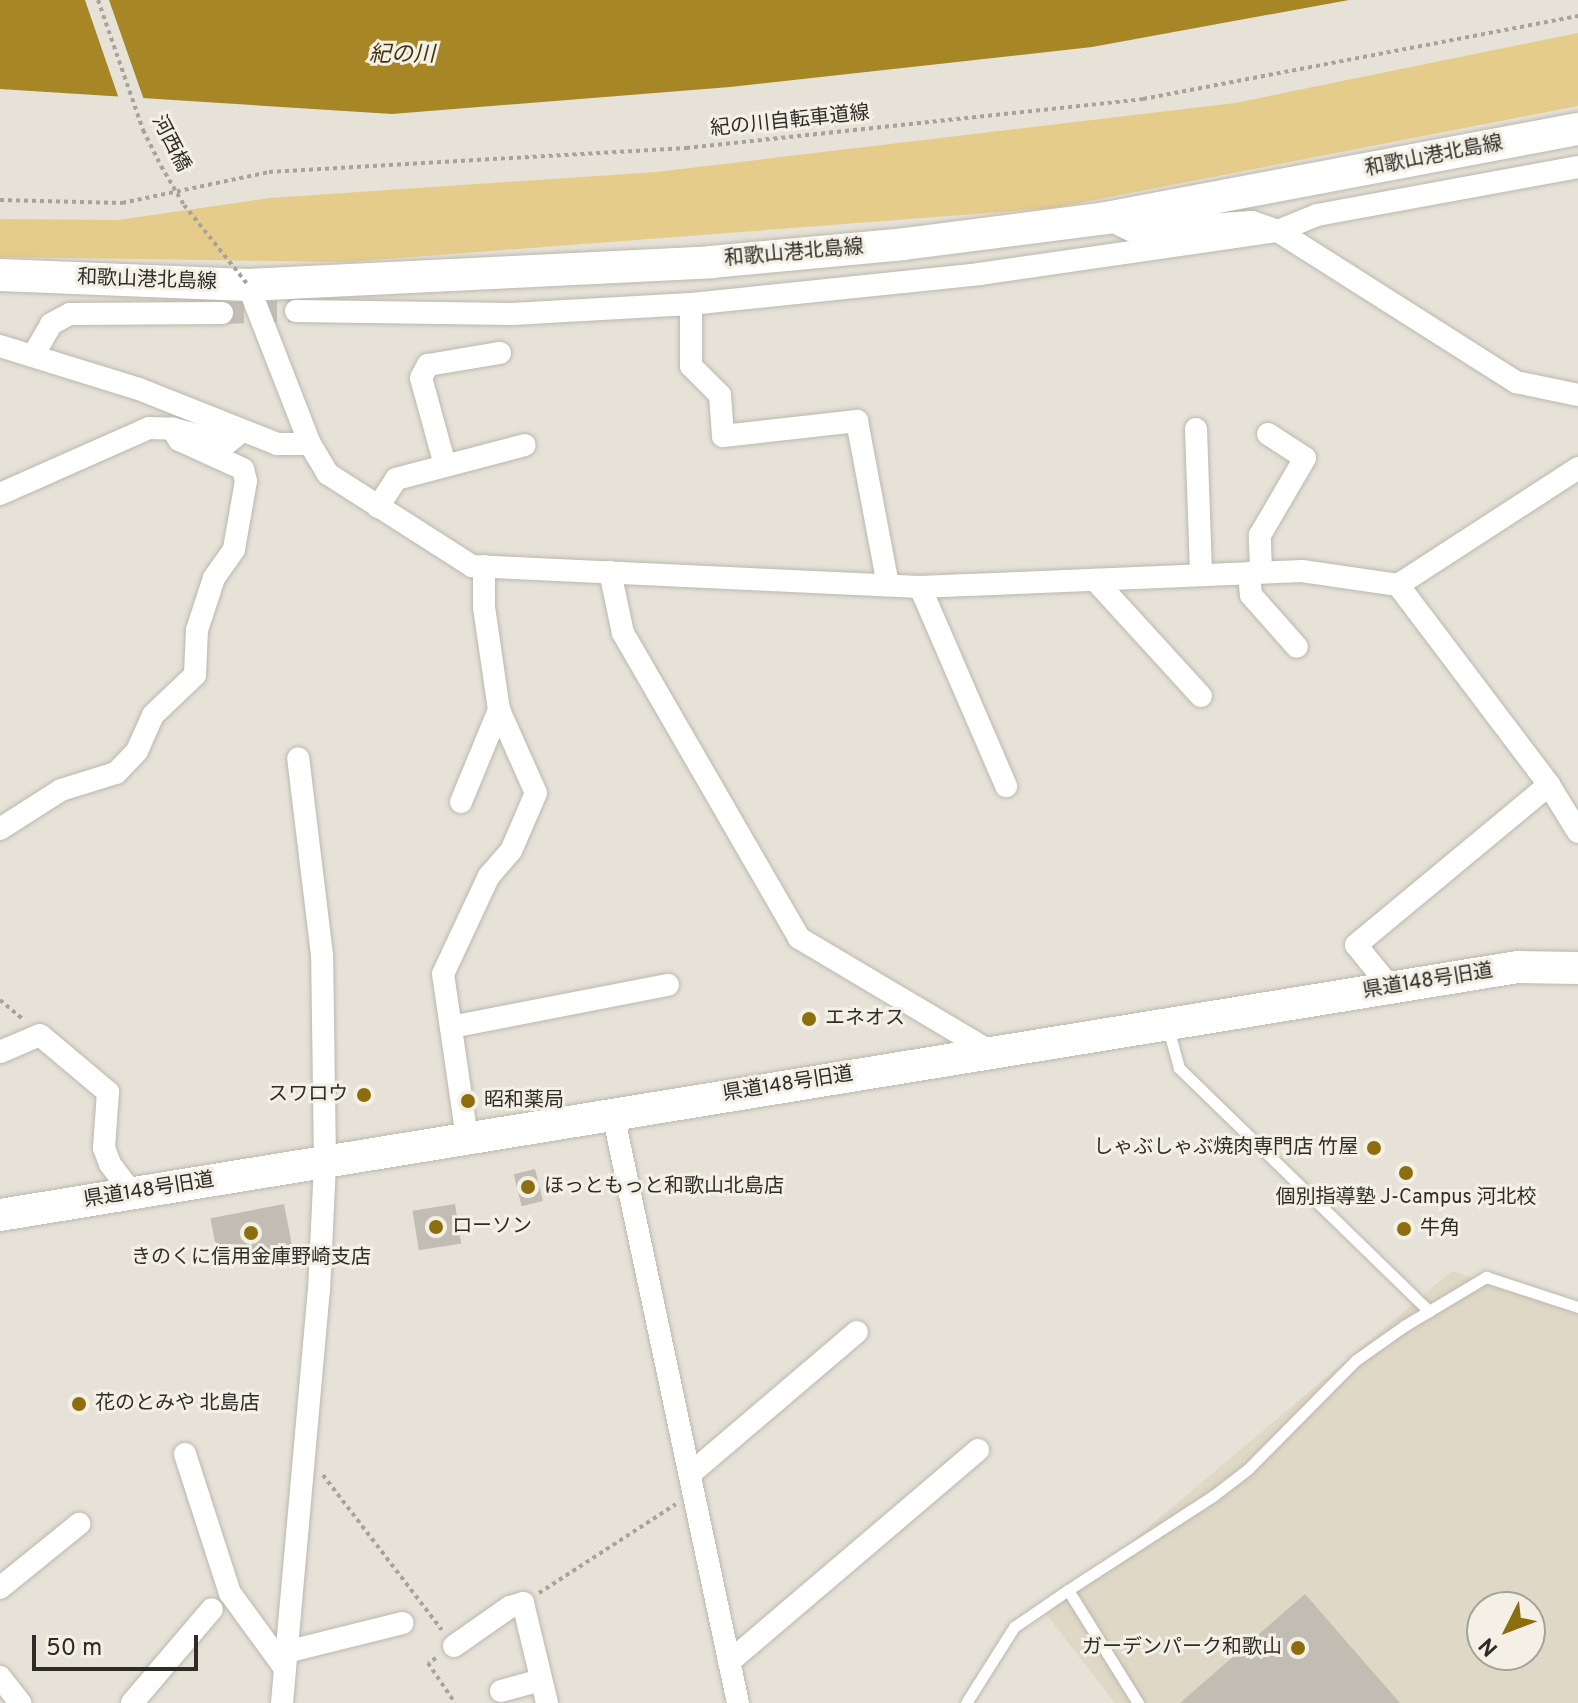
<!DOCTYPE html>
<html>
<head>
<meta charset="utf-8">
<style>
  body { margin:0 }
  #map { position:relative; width:1578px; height:1703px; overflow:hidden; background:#e7e2d8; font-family:Overpass,"Noto Sans JP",sans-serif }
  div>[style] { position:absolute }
  .built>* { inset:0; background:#dfd8c6 }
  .green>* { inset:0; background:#e5cc8b }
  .water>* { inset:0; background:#a78626 }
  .pier>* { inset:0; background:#e7e2d8 }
  .building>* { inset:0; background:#c1bdb2; transform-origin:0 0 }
  .street-tunnel>* { height:22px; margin-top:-11px; transform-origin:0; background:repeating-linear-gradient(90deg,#c2beb5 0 22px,transparent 0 33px) }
  .path>* { height:4px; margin-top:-2px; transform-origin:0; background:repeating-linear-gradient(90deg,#a6a39b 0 4px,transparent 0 8px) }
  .roads { filter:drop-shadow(0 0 2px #bcb8ad) drop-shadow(0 0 2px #bcb8ad) }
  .lane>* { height:11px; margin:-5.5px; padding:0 5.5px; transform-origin:5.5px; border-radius:5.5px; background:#fff }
  .street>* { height:22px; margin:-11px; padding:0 11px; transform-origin:11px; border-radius:11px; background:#fff }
  .secondary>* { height:32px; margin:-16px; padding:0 16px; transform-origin:16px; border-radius:16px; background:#fff }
  .path-bridge>* { height:4px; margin-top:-2px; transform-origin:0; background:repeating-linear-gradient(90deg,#a6a39b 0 4px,transparent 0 8px) }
  .dots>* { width:22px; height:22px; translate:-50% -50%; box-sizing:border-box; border:4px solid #f4f0e5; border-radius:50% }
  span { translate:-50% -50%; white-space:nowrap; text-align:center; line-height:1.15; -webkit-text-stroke:6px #f4f0e5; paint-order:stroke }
  .street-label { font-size:20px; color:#2d2c28 }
  .poi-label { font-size:20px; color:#2d2c28 }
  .left { translate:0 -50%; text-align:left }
  .right { translate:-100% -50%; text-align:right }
  .water-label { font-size:22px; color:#43340d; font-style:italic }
  .north { position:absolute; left:1466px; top:1591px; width:80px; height:80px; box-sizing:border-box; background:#f4f0e5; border:2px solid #a4a299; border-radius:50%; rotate:228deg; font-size:22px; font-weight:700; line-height:32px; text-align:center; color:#2d2c28 }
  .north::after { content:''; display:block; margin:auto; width:28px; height:36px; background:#8c6e0f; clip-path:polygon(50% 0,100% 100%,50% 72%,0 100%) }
  .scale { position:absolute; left:32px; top:1635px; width:166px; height:36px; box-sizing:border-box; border:4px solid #2d2c28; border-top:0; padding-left:10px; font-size:24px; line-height:28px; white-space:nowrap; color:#2d2c28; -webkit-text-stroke:6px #f4f0e5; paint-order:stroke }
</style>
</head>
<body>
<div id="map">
  <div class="built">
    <div style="clip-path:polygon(evenodd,1452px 1271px,1578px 1313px,1578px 1703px,1115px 1703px,1046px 1614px,1452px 1271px,1482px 1607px,1530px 1607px,1530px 1655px,1482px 1655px,1482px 1607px)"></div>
  </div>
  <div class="green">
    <div style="clip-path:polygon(1578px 33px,1578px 106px,1053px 208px,348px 262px,0 257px,0 219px,118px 220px,270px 198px,656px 172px,1235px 103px)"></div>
  </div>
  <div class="water">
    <div style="clip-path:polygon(0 0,1349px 0,1092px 47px,730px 87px,392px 114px,0 89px)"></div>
  </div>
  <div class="pier">
    <div style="clip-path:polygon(85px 0,109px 0,144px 100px,119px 99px)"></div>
  </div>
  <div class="building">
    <div style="left:535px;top:1169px;width:33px;height:22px;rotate:76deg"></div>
    <div style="left:284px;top:1204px;width:44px;height:75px;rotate:79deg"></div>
    <div style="left:455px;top:1204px;width:40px;height:43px;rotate:81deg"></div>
    <div style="clip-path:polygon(1305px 1594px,1400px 1703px,1180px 1703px)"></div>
  </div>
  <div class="street-tunnel">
    <div style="left:222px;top:313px;width:74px;rotate:-1.5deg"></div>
  </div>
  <div class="path">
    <div style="left:0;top:200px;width:122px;rotate:1.4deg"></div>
    <div style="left:122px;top:203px;width:150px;rotate:-11.9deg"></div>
    <div style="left:269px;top:172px;width:418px;rotate:-3.3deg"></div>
    <div style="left:686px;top:148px;width:460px;rotate:-6.1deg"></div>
    <div style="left:1143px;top:99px;width:443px;rotate:-10.8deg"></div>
    <div style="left:0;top:1000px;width:31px;rotate:40deg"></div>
    <div style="left:323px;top:1475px;width:195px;rotate:52.5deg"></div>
    <div style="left:539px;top:1593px;width:163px;rotate:-33deg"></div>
    <div style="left:436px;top:1658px;width:9px;rotate:148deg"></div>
    <div style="left:428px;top:1663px;width:48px;rotate:56deg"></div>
  </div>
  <div class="roads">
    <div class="lane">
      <div style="left:1168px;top:1028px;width:41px;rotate:74.6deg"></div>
      <div style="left:1179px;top:1068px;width:349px;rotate:44.2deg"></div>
      <div style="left:1068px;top:1590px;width:173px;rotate:-33deg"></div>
      <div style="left:1213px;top:1496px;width:44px;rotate:-37.6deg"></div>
      <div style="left:1248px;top:1469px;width:153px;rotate:-45.3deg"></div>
      <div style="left:1356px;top:1360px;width:59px;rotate:-35.3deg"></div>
      <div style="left:1404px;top:1326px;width:96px;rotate:-30.9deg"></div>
      <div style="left:1486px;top:1277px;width:97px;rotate:18.1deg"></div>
      <div style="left:966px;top:1703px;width:90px;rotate:-57.7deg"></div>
      <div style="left:1014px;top:1627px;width:65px;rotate:-34.4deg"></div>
      <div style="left:1068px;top:1590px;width:133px;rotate:58.2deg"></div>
    </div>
    <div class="street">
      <div style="left:1106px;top:218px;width:28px;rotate:26deg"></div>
      <div style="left:1131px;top:230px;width:121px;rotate:-3.8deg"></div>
      <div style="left:1252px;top:222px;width:28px;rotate:19deg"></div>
      <div style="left:1278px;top:231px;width:282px;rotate:32.4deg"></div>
      <div style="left:1516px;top:382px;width:63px;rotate:11.8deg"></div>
      <div style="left:248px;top:285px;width:171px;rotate:68.7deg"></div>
      <div style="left:310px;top:444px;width:35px;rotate:59deg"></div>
      <div style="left:328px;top:474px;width:171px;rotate:32.6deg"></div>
      <div style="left:472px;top:566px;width:448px;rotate:2.7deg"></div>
      <div style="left:920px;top:587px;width:382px;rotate:-2.4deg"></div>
      <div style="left:1302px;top:571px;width:97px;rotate:8.3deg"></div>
      <div style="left:1398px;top:585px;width:215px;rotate:-33deg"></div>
      <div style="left:691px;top:304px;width:62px;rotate:90deg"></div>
      <div style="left:691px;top:366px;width:41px;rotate:45deg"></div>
      <div style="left:720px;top:395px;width:41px;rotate:85.8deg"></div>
      <div style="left:723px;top:436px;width:135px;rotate:-6.4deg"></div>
      <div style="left:857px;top:421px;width:167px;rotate:79.3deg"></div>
      <div style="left:296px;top:311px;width:216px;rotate:0.8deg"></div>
      <div style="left:512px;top:314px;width:179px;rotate:-3.2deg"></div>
      <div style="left:691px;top:304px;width:290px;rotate:-5.9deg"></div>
      <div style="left:979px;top:274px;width:302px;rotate:-8.2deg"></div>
      <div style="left:1278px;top:231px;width:42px;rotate:-22.3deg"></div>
      <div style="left:1317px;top:215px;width:265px;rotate:-10.4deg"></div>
      <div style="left:0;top:346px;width:145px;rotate:17.2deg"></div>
      <div style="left:139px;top:389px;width:149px;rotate:21.7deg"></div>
      <div style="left:277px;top:444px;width:33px"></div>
      <div style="left:34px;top:354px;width:34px;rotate:-60deg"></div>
      <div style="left:51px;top:324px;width:21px;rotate:-28deg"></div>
      <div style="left:70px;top:314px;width:152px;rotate:-0.4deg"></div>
      <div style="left:1196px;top:429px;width:146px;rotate:88deg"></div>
      <div style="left:445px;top:465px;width:90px;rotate:-105.4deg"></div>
      <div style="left:421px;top:378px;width:15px;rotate:-62deg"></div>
      <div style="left:428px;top:365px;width:73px;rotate:-9.5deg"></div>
      <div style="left:0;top:494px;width:163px;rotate:-23.9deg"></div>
      <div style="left:149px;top:428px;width:24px;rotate:2deg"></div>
      <div style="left:173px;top:429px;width:56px;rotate:14.5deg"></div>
      <div style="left:227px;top:443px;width:18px;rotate:-38deg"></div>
      <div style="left:378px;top:507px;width:33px;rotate:-57deg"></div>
      <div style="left:396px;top:479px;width:133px;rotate:-14.8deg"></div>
      <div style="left:610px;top:572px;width:62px;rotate:78deg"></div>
      <div style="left:623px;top:633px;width:352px;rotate:60deg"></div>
      <div style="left:799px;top:938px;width:223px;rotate:30.7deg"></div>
      <div style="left:1261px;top:572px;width:37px;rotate:-92deg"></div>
      <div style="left:1260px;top:535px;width:89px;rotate:-59.7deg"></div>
      <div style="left:1305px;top:458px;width:44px;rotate:-147deg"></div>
      <div style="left:1249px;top:573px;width:22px;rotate:85deg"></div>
      <div style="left:1251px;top:595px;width:69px;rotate:48.5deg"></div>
      <div style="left:1095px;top:580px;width:157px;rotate:47.6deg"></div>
      <div style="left:1398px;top:585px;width:251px;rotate:52.9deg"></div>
      <div style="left:1549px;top:785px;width:55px;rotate:58.3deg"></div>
      <div style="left:920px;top:587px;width:217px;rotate:66.6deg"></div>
      <div style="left:461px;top:802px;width:100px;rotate:-67.6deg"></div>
      <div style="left:0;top:829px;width:72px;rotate:-32.6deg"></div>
      <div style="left:61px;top:790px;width:58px;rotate:-17.2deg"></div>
      <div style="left:116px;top:773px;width:30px;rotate:-46deg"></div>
      <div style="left:137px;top:751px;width:39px;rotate:-66deg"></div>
      <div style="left:153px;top:715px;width:58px;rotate:-43.6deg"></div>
      <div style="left:195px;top:675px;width:45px;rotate:-87.5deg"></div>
      <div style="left:197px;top:630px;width:55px;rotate:-71.9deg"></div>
      <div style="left:214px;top:578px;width:35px;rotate:-55deg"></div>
      <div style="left:234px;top:549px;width:69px;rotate:-80deg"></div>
      <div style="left:246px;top:481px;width:12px;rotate:-104deg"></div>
      <div style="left:243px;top:469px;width:70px;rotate:-155.6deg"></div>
      <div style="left:179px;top:440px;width:13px;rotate:-119deg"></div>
      <div style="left:1391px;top:988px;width:55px;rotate:-129.1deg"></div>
      <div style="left:1356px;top:945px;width:251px;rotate:-39.7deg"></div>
      <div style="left:451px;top:1027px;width:221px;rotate:-11deg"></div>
      <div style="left:0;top:1052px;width:43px;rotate:-23deg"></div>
      <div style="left:40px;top:1035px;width:89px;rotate:40deg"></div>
      <div style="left:108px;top:1092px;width:56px;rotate:94.1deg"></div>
      <div style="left:104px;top:1148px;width:17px;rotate:69deg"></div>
      <div style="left:110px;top:1164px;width:38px;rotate:53deg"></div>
      <div style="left:613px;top:1114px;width:602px;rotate:78.02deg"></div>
      <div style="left:467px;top:1138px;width:166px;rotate:-98.3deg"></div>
      <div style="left:443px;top:974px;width:108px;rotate:-64.9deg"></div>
      <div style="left:489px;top:876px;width:33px;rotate:-49deg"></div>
      <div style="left:511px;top:851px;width:63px;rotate:-66.7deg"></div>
      <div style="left:536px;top:793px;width:91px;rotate:-114deg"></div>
      <div style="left:499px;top:710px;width:104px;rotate:-98.3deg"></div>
      <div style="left:484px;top:607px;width:41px;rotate:-90deg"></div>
      <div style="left:185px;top:1454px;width:146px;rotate:72.1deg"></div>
      <div style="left:230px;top:1593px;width:92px;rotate:53.9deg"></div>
      <div style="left:690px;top:1474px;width:219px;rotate:-40.4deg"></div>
      <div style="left:0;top:1588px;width:102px;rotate:-39deg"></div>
      <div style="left:454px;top:1646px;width:68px;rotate:-34.9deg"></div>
      <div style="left:510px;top:1607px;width:14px;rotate:-17deg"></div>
      <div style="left:523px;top:1603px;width:103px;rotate:76.5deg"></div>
      <div style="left:286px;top:1652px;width:120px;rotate:-14deg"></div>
      <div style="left:729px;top:1662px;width:327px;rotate:-40.4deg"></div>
      <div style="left:0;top:1677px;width:33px;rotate:52deg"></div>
      <div style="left:501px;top:1691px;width:41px;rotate:-15.4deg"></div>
      <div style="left:132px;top:1703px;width:123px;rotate:-49.6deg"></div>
      <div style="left:282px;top:1703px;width:414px;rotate:-84.9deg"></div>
      <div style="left:319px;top:1291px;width:128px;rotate:-87.3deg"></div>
      <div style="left:325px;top:1163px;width:208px;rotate:-90.8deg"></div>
      <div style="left:322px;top:955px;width:198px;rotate:-96.9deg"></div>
    </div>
    <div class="secondary">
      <div style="left:0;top:275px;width:248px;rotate:2.3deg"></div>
      <div style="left:248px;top:285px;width:464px;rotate:-2.8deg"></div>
      <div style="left:711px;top:262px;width:194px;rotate:-5.3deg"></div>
      <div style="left:904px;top:244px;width:204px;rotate:-7.3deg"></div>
      <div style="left:1106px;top:218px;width:480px;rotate:-10.7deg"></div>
      <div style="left:0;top:1215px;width:1538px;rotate:-9.28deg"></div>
      <div style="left:1518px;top:967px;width:60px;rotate:1deg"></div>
    </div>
  </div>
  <div class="path-bridge">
    <div style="left:98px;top:0;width:138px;rotate:70.9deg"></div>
    <div style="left:143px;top:130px;width:40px;rotate:63.4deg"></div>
    <div style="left:161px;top:166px;width:45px;rotate:59.5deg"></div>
    <div style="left:184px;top:205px;width:102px;rotate:51.3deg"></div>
  </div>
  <div class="dots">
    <div style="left:809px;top:1019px;background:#8c6e0f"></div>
    <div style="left:364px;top:1095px;background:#8c6e0f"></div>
    <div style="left:468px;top:1101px;background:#8c6e0f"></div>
    <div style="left:1374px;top:1148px;background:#8c6e0f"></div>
    <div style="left:1406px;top:1173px;background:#8c6e0f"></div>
    <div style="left:528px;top:1187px;background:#8c6e0f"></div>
    <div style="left:436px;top:1227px;background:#8c6e0f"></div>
    <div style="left:1404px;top:1229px;background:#8c6e0f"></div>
    <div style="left:251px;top:1233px;background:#8c6e0f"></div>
    <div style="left:79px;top:1404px;background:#8c6e0f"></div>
    <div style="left:1298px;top:1648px;background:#8c6e0f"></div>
  </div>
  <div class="street-label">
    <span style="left:790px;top:122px;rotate:-6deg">紀の川自転車道線</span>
    <span style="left:170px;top:144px;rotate:63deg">河西橋</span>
    <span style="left:1434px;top:157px;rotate:-11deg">和歌山港北島線</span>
    <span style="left:794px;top:254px;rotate:-5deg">和歌山港北島線</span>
    <span style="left:147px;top:281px;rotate:2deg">和歌山港北島線</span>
    <span style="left:1428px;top:982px;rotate:-9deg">県道148号旧道</span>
    <span style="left:788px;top:1085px;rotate:-9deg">県道148号旧道</span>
    <span style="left:149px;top:1191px;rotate:-9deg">県道148号旧道</span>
  </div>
  <div class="poi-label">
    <span class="left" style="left:825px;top:1019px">エネオス</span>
    <span class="right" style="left:348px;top:1095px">スワロウ</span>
    <span class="left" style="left:484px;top:1101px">昭和薬局</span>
    <span class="right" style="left:1358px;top:1148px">しゃぶしゃぶ焼肉専門店 竹屋</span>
    <span class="left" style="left:544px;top:1187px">ほっともっと和歌山北島店</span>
    <span style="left:1406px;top:1198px">個別指導塾 J-Campus 河北校</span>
    <span class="left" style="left:452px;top:1227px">ローソン</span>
    <span class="left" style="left:1420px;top:1229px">牛角</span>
    <span style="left:251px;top:1258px">きのくに信用金庫野崎支店</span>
    <span class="left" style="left:95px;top:1404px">花のとみや 北島店</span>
    <span class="right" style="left:1282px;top:1648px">ガーデンパーク和歌山</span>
  </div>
  <div class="water-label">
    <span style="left:402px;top:56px">紀の川</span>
  </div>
  <div class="north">N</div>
  <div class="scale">50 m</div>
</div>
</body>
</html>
